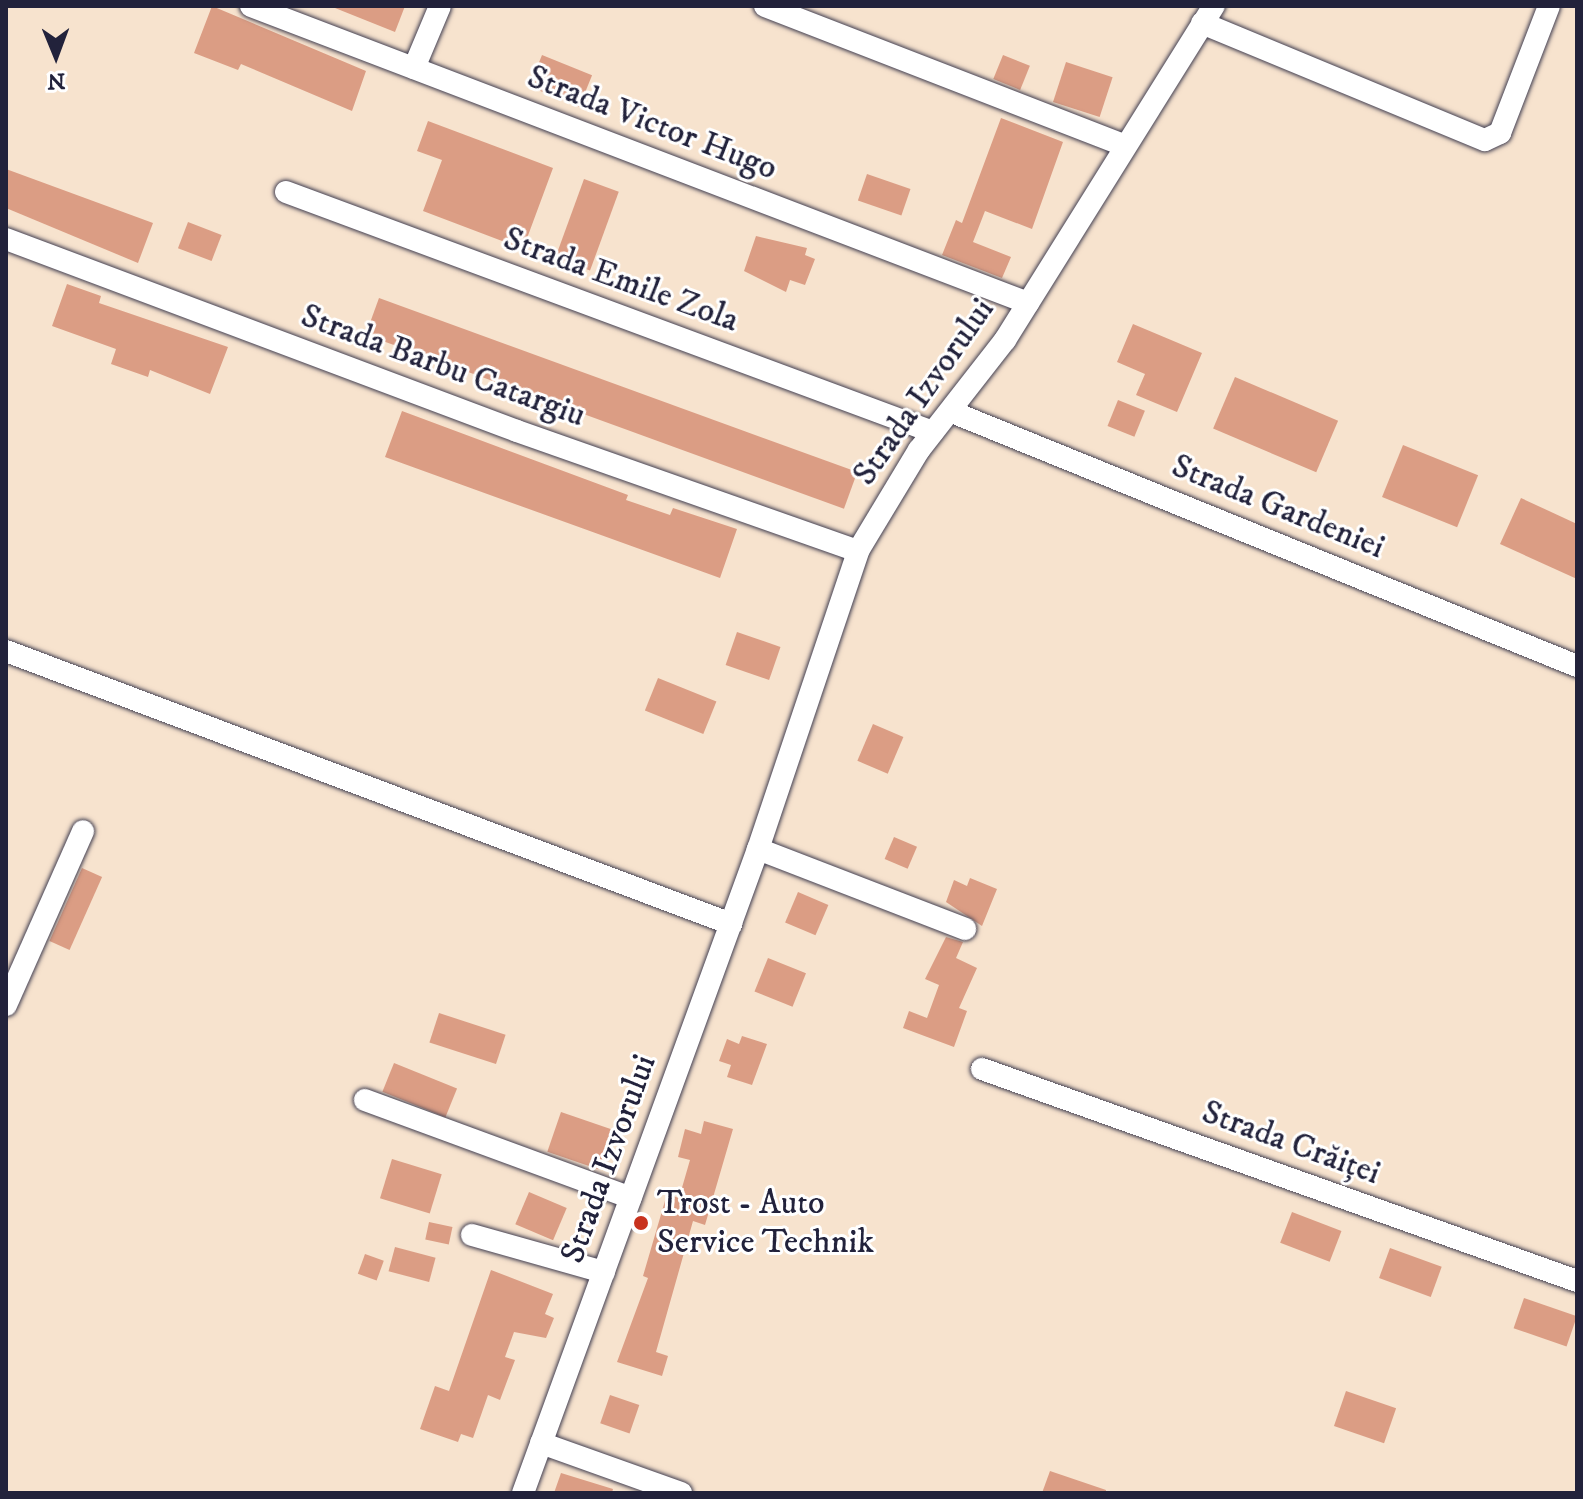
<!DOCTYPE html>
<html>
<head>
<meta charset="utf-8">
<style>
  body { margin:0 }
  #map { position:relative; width:1583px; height:1499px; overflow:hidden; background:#f7e3ce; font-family:"IM FELL DW Pica",serif }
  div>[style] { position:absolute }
  .building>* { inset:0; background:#db9d84; transform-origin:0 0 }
  .roads { filter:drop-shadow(0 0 2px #423f51) drop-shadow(0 0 2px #423f51) }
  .minor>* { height:22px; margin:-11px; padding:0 11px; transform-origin:11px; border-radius:11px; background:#fff }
  .dots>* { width:22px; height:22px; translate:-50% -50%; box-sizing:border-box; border:4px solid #fff; border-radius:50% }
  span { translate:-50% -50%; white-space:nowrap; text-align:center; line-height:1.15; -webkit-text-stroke:6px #fff; paint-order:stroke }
  .street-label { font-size:34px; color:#22223b }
  .poi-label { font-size:34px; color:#22223b }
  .left { translate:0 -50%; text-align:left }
  .frame { position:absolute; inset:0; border:8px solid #22223b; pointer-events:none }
  .north { position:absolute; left:16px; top:16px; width:80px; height:80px; -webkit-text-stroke:6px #fff; paint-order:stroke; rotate:179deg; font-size:22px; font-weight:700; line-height:32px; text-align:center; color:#22223b }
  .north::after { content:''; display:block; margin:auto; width:28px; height:36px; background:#22223b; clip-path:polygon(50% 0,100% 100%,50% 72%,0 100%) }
</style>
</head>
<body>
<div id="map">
  <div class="building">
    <div style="clip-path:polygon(212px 6px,366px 71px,352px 111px,241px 64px,238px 70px,194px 53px)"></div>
    <div style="clip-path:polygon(330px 6px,405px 6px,395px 32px)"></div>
    <div style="left:542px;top:55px;width:54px;height:34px;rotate:22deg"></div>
    <div style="left:1003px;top:55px;width:29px;height:26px;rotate:22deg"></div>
    <div style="left:1066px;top:62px;width:49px;height:42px;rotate:18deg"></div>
    <div style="clip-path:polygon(1001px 118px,1063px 142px,1032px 229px,985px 211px,973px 242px,1011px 257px,1002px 278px,942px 255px,956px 220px,962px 223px)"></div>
    <div style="clip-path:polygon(428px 121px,553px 168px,523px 249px,423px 211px,442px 160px,417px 151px)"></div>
    <div style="clip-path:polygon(6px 169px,153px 223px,138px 263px,6px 208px)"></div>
    <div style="left:867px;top:174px;width:46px;height:28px;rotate:19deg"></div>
    <div style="left:584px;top:179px;width:37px;height:84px;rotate:20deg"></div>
    <div style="left:188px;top:222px;width:36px;height:28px;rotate:21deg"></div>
    <div style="clip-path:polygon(756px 236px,807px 248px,805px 255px,815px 259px,805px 285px,790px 280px,786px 292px,744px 271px)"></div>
    <div style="clip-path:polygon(67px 284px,101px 296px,99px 303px,228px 347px,210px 394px,150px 370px,148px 377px,111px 364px,116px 349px,52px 326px)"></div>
    <div style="left:379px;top:298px;width:509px;height:39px;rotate:20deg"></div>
    <div style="clip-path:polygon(1133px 324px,1202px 353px,1177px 412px,1136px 395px,1145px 374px,1117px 362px)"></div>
    <div style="left:1235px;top:377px;width:112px;height:56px;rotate:23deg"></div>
    <div style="left:1118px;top:400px;width:29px;height:28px;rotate:22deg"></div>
    <div style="clip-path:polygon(402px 411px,628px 495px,626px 500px,670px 515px,673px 508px,737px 529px,720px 578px,385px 457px)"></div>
    <div style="left:1403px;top:445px;width:81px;height:56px;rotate:22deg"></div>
    <div style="clip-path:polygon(1521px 498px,1577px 524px,1577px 579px,1500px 544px)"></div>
    <div style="left:737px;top:632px;width:46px;height:35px;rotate:19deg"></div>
    <div style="left:658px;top:678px;width:63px;height:35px;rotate:22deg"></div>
    <div style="left:873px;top:724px;width:33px;height:40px;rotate:23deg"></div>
    <div style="left:894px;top:837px;width:25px;height:24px;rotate:23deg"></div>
    <div style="left:82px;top:868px;width:22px;height:80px;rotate:24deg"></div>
    <div style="clip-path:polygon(970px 878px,997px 889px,982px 926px,946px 902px,954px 880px,967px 886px)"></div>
    <div style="left:798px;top:892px;width:33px;height:33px;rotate:23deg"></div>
    <div style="clip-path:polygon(946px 937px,963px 942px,956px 958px,977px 968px,959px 1008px,967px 1011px,954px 1047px,903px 1028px,909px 1011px,927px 1018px,939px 985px,925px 979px)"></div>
    <div style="left:768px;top:958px;width:41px;height:36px;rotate:22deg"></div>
    <div style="left:439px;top:1013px;width:70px;height:31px;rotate:18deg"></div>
    <div style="clip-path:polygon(742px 1036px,767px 1044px,752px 1085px,727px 1077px,731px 1065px,719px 1061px,727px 1039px,739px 1044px)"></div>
    <div style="left:394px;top:1063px;width:68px;height:31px;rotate:22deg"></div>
    <div style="left:561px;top:1112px;width:54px;height:42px;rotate:19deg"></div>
    <div style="clip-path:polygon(704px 1121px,733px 1129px,705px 1225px,693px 1221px,656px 1352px,668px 1356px,662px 1376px,617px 1362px,648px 1278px,643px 1276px,667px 1194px,679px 1198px,690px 1160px,678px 1157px,685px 1129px,701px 1134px)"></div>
    <div style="left:392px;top:1159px;width:52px;height:41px;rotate:17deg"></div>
    <div style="left:529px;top:1192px;width:41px;height:35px;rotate:23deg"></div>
    <div style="left:1292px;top:1212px;width:53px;height:33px;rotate:21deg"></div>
    <div style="left:429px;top:1222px;width:24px;height:18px;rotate:12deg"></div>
    <div style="left:395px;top:1247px;width:42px;height:25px;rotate:15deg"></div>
    <div style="left:1390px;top:1248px;width:55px;height:32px;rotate:20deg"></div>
    <div style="left:365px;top:1254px;width:20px;height:21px;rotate:20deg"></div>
    <div style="clip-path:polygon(491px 1270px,553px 1294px,545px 1314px,554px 1318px,546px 1338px,514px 1332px,505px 1357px,515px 1360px,500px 1400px,488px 1395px,473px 1438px,461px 1434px,458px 1442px,420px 1429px,435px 1386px,449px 1391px)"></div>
    <div style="left:1524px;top:1298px;width:56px;height:32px;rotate:19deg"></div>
    <div style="left:1346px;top:1391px;width:53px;height:37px;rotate:19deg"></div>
    <div style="left:610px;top:1395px;width:31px;height:30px;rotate:19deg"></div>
    <div style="clip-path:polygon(1050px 1471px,1106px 1490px,1106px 1493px,1042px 1493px)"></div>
    <div style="clip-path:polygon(561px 1473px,613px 1489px,612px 1493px,554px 1493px)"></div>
  </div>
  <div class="roads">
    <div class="minor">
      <div style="left:251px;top:6px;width:832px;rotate:20.92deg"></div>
      <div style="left:765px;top:6px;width:385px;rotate:21.2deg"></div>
      <div style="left:1202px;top:23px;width:306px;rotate:22.5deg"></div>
      <div style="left:1485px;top:140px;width:17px;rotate:-25deg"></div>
      <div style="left:1500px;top:133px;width:136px;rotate:-68.9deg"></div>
      <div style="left:414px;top:68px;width:67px;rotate:-67.2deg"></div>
      <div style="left:286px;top:192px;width:690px;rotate:20.35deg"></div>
      <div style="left:6px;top:239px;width:546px;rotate:20.59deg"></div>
      <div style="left:517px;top:431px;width:361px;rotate:19.4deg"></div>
      <div style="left:952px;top:412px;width:675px;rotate:22.12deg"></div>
      <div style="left:6px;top:651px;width:775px;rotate:20.63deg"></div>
      <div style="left:758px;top:849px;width:222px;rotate:21.1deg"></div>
      <div style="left:6px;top:1005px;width:190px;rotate:-66.1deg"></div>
      <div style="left:982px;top:1069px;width:632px;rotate:19.61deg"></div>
      <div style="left:365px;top:1100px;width:283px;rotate:20.2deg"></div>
      <div style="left:472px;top:1235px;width:137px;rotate:15.7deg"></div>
      <div style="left:541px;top:1443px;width:149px;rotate:19.7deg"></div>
      <div style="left:523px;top:1493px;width:686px;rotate:-69.95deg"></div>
      <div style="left:758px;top:849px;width:314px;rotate:-71.4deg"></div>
      <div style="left:858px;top:551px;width:118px;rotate:-58.9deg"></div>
      <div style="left:919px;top:450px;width:140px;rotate:-52deg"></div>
      <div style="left:1005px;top:340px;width:394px;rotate:-58deg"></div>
    </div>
  </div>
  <div class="dots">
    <div style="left:641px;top:1223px;background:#c8321e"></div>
  </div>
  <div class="street-label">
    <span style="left:652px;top:123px;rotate:21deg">Strada Victor Hugo</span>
    <span style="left:621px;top:280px;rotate:20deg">Strada Emile Zola</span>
    <span style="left:443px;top:366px;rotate:20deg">Strada Barbu Catargiu</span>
    <span style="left:924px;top:392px;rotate:-55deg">Strada Izvorului</span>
    <span style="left:1278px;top:507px;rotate:22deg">Strada Gardeniei</span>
    <span style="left:1291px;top:1143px;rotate:20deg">Strada Crăiței</span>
    <span style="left:609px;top:1159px;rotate:-70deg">Strada Izvorului</span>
  </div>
  <div class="poi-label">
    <span class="left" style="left:657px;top:1223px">Trost - Auto<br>Service Technik</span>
  </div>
  <div class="frame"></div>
  <div class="north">N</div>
</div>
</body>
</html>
